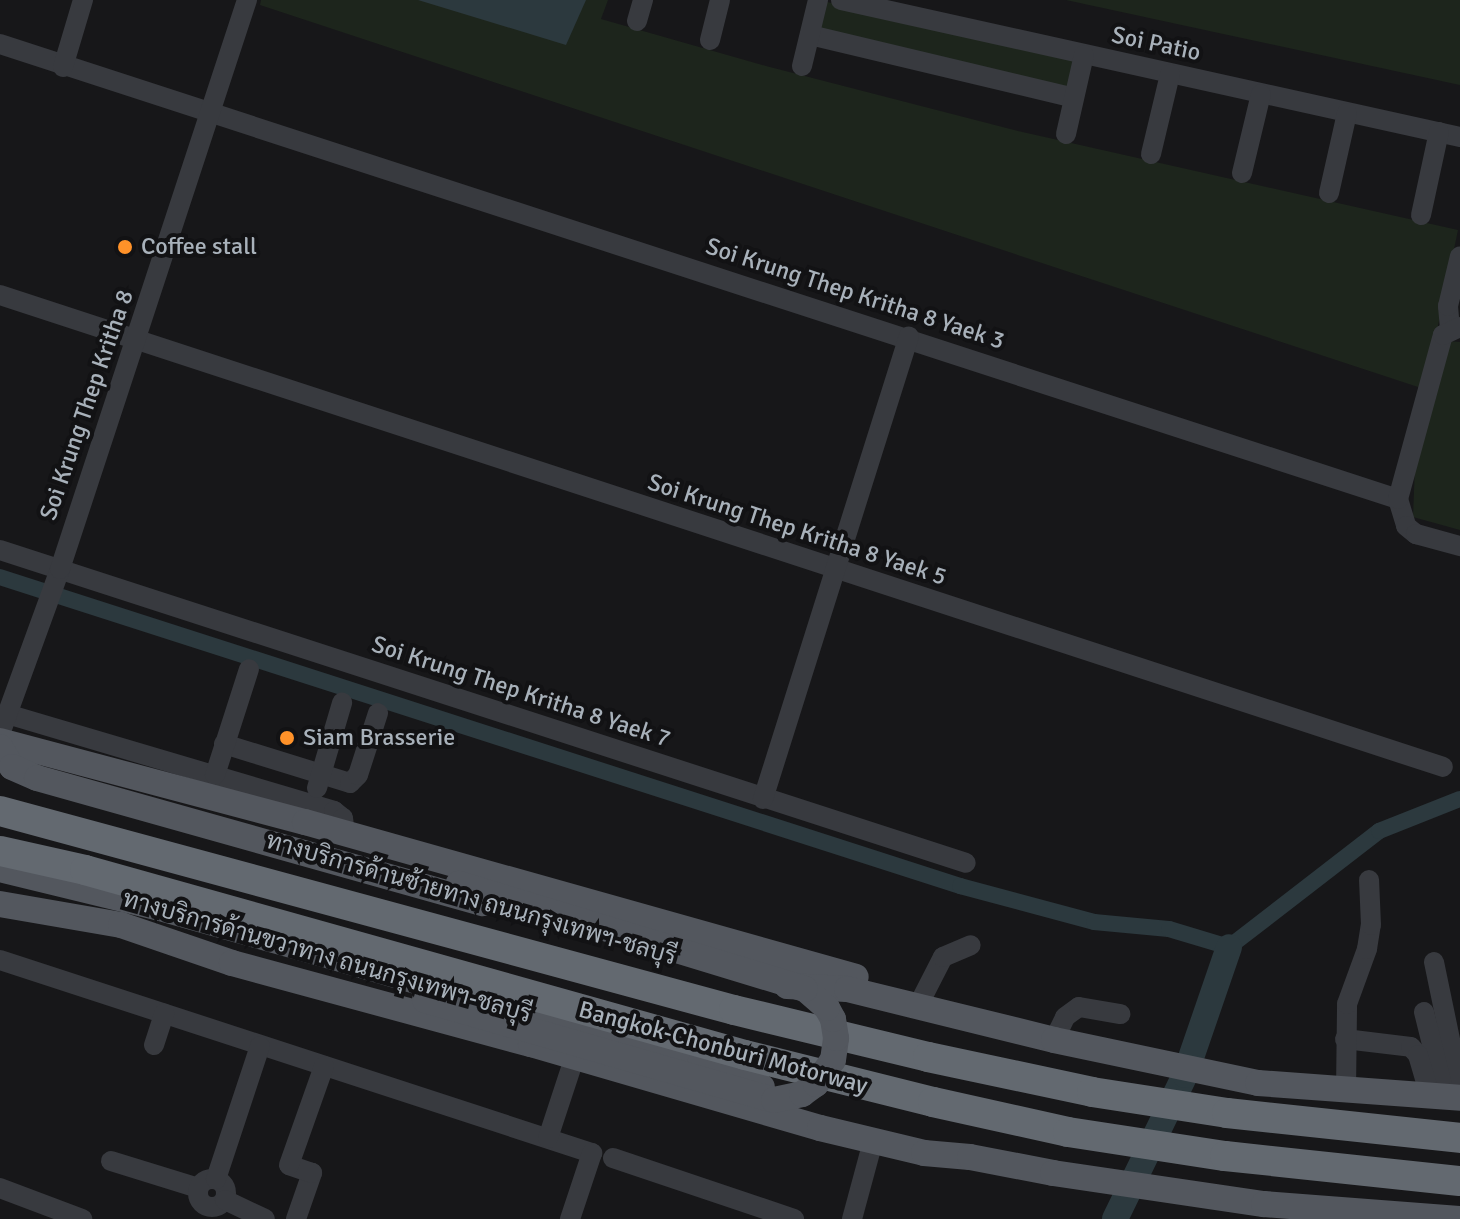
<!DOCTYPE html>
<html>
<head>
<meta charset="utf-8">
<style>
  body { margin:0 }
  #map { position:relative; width:1460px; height:1219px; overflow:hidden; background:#171719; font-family:Signika,Sarabun,sans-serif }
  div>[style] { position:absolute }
  .green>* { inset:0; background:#1d251c; transform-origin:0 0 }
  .water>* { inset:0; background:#2c393e }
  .canal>* { height:16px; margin:-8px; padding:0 8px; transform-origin:8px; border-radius:8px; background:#2c393e }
  .river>* { height:26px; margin:-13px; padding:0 13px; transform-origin:13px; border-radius:13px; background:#2c393e }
  .minor>* { height:20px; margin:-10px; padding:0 10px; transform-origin:10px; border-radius:10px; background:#383a3f }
  .minor>.ring { margin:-10px; padding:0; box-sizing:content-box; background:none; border:20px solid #383a3f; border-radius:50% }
  .major>* { height:26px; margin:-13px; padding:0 13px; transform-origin:13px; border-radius:13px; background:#53575e }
  .highway>* { height:30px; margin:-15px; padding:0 15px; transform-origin:15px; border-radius:15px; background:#636970 }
  .major-bridge>* { height:26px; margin:-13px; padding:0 13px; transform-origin:13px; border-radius:13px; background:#53575e }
  .dots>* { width:22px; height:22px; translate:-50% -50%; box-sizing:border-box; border:4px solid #121214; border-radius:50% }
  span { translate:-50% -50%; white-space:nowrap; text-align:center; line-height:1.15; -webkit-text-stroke:8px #121214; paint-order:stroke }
  .street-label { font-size:24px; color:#a8b1ba }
  .poi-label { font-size:24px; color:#a8b1ba }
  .left { translate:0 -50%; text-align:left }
</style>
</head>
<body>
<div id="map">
  <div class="green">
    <div style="clip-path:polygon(261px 0,608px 0,601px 19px,766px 66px,1018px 131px,1458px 230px,1435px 340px,1460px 342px,1460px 530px,1413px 517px,1418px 387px,260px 5px)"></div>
    <div style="clip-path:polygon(1066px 0,1460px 0,1460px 85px)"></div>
    <div style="left:823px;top:1px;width:259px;height:31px;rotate:13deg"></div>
  </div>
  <div class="water">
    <div style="clip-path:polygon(418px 0,586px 0,566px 45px)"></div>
  </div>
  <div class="canal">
    <div style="left:0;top:577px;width:1009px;rotate:17.84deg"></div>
    <div style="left:960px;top:886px;width:139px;rotate:15deg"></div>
    <div style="left:1094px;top:922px;width:75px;rotate:5.3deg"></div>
    <div style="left:1169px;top:929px;width:63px;rotate:16.7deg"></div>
    <div style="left:1229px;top:947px;width:190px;rotate:-37.7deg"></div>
    <div style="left:1379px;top:831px;width:87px;rotate:-21.6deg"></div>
  </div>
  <div class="river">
    <div style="left:1115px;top:1219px;width:160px;rotate:-64.1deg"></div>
    <div style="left:1185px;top:1075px;width:135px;rotate:-71deg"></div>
  </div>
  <div class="minor">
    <div style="left:841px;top:0;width:634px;rotate:12.48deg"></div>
    <div style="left:637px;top:21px;width:22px;rotate:-74deg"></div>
    <div style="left:810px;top:35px;width:271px;rotate:13.4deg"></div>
    <div style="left:710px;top:40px;width:41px;rotate:-76deg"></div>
    <div style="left:0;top:44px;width:1470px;rotate:18.03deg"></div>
    <div style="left:1398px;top:499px;width:28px;rotate:73deg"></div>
    <div style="left:1406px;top:526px;width:13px;rotate:39deg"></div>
    <div style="left:1416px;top:534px;width:46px;rotate:15.3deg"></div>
    <div style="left:802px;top:66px;width:68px;rotate:-76.4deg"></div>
    <div style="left:63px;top:67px;width:70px;rotate:-73.4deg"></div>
    <div style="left:1066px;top:134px;width:81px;rotate:-77.2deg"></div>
    <div style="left:1151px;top:154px;width:82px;rotate:-76.6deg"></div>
    <div style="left:1242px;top:173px;width:81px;rotate:-76.5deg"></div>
    <div style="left:1329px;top:193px;width:82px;rotate:-77.3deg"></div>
    <div style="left:1421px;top:215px;width:85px;rotate:-77.8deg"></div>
    <div style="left:0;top:295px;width:1518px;rotate:18.11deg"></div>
    <div style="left:1450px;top:329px;width:23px;rotate:-95deg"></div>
    <div style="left:1448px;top:306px;width:51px;rotate:-76.5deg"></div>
    <div style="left:1398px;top:499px;width:170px;rotate:-74.7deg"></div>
    <div style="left:1443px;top:335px;width:19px;rotate:-25deg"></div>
    <div style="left:0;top:550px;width:1015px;rotate:17.95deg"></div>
    <div style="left:7px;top:714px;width:341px;rotate:16.5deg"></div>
    <div style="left:334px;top:811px;width:11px;rotate:38deg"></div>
    <div style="left:343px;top:818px;width:16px;rotate:83deg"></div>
    <div style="left:0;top:734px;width:176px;rotate:-70deg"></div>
    <div style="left:60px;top:569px;width:599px;rotate:-71.81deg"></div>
    <div style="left:224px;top:744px;width:132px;rotate:17.2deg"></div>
    <div style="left:350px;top:783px;width:11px;rotate:-45deg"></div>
    <div style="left:358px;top:775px;width:65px;rotate:-72.1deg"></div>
    <div style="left:215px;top:775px;width:111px;rotate:-72.2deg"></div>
    <div style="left:317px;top:788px;width:89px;rotate:-73.6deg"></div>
    <div style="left:763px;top:799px;width:485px;rotate:-72.5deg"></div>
    <div style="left:0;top:960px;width:623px;rotate:18.06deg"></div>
    <div style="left:592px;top:1153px;width:70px;rotate:108.4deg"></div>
    <div style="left:1434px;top:962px;width:129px;rotate:78.3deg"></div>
    <div style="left:922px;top:998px;width:46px;rotate:-62.9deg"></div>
    <div style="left:943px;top:957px;width:30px;rotate:-23deg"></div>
    <div style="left:1424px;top:1012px;width:88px;rotate:76.1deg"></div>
    <div style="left:1345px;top:1039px;width:66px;rotate:6.9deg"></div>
    <div style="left:1411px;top:1047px;width:11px;rotate:49deg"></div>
    <div style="left:1418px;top:1055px;width:43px;rotate:73.7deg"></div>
    <div style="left:1054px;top:1040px;width:25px;rotate:-64deg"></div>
    <div style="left:1065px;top:1017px;width:17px;rotate:-36deg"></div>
    <div style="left:1079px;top:1007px;width:42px;rotate:9.7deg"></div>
    <div style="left:154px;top:1045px;width:33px;rotate:-72deg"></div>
    <div style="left:1346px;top:1091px;width:87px;rotate:-89.3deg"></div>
    <div style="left:1347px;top:1004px;width:59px;rotate:-70deg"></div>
    <div style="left:1367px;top:949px;width:24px;rotate:-81deg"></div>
    <div style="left:1371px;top:925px;width:45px;rotate:-92.5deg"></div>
    <div style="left:548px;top:1138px;width:86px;rotate:-71.8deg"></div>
    <div style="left:613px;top:1158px;width:191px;rotate:18.6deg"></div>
    <div style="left:111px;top:1161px;width:91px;rotate:17.2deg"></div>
    <div class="ring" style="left:198px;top:1179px;width:8px;height:8px"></div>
    <div style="left:216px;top:1179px;width:140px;rotate:-71.7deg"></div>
    <div style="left:0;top:1188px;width:88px;rotate:20.7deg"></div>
    <div style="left:225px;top:1200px;width:44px;rotate:25.4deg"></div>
    <div style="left:296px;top:1219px;width:49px;rotate:-70.8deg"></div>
    <div style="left:312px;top:1173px;width:24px;rotate:-161deg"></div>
    <div style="left:289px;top:1165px;width:105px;rotate:-70.5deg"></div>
    <div style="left:852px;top:1219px;width:81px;rotate:-74.9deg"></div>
  </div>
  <div class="major">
    <div style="left:0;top:741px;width:316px;rotate:14.9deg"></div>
    <div style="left:305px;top:822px;width:572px;rotate:15.71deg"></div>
    <div style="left:0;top:747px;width:23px;rotate:59deg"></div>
    <div style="left:12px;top:767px;width:27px;rotate:24deg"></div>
    <div style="left:37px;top:778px;width:463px;rotate:15.7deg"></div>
    <div style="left:0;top:869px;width:165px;rotate:13.7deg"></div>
    <div style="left:160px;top:908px;width:166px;rotate:15.7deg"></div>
    <div style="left:320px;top:953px;width:396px;rotate:16.3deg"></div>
    <div style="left:700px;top:1064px;width:66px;rotate:20.4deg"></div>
    <div style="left:0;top:904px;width:123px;rotate:9.8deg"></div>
    <div style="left:121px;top:925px;width:117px;rotate:18.9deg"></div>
    <div style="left:232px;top:963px;width:310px;rotate:15.2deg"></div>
    <div style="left:531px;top:1044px;width:301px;rotate:16.2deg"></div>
    <div style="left:820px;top:1128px;width:107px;rotate:13.5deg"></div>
    <div style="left:924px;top:1153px;width:46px;rotate:5deg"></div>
    <div style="left:970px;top:1157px;width:85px;rotate:10.9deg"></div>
    <div style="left:1053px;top:1173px;width:213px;rotate:8.4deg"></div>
    <div style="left:1264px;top:1204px;width:197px;rotate:4.4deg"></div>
    <div style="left:787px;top:986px;width:60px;rotate:2.9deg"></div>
    <div style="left:847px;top:989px;width:213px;rotate:13.8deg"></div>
    <div style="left:1054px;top:1040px;width:208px;rotate:11.9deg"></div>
    <div style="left:1258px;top:1083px;width:203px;rotate:4.2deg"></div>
  </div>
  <div class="highway">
    <div style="left:0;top:811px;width:760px;rotate:15.17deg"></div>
    <div style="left:734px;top:1010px;width:200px;rotate:13.6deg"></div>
    <div style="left:928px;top:1057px;width:168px;rotate:12deg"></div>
    <div style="left:1092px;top:1092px;width:137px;rotate:8.8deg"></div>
    <div style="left:1227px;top:1113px;width:234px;rotate:6.1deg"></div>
    <div style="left:0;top:851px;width:87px;rotate:12.6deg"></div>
    <div style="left:85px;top:870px;width:685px;rotate:15.66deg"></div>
    <div style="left:745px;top:1055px;width:194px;rotate:14deg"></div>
    <div style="left:933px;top:1102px;width:138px;rotate:12.5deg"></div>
    <div style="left:1068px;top:1132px;width:159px;rotate:8.7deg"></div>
    <div style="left:1225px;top:1156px;width:236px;rotate:6.1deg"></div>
  </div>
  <div class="major-bridge">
    <div style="left:425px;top:1000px;width:363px;rotate:16deg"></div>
    <div style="left:774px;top:1100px;width:29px;rotate:-12deg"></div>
    <div style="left:802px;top:1094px;width:17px;rotate:-36deg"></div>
    <div style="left:816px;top:1084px;width:29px;rotate:-55deg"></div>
    <div style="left:833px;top:1060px;width:22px;rotate:-82deg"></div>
    <div style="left:836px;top:1038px;width:19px;rotate:-99deg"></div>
    <div style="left:833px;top:1019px;width:13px;rotate:-119deg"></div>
    <div style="left:827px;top:1008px;width:29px;rotate:-139deg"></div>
    <div style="left:805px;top:989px;width:362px;rotate:-163.1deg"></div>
  </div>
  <div class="dots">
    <div style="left:125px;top:247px;background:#ff9229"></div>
    <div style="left:287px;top:738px;background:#ff9229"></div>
  </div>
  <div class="street-label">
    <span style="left:1156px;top:44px;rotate:12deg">Soi Patio</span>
    <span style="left:855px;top:294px;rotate:18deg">Soi Krung Thep Kritha 8 Yaek 3</span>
    <span style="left:87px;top:405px;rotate:-71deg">Soi Krung Thep Kritha 8</span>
    <span style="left:797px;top:530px;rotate:18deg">Soi Krung Thep Kritha 8 Yaek 5</span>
    <span style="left:521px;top:692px;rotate:18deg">Soi Krung Thep Kritha 8 Yaek 7</span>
    <span style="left:471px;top:899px;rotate:16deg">ทางบริการด้านซ้ายทาง ถนนกรุงเทพฯ-ชลบุรี</span>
    <span style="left:327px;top:957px;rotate:16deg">ทางบริการด้านขวาทาง ถนนกรุงเทพฯ-ชลบุรี</span>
    <span style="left:723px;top:1048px;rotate:15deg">Bangkok-Chonburi Motorway</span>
  </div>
  <div class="poi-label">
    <span class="left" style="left:141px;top:247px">Coffee stall</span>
    <span class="left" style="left:303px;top:738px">Siam Brasserie</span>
  </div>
</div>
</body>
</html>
